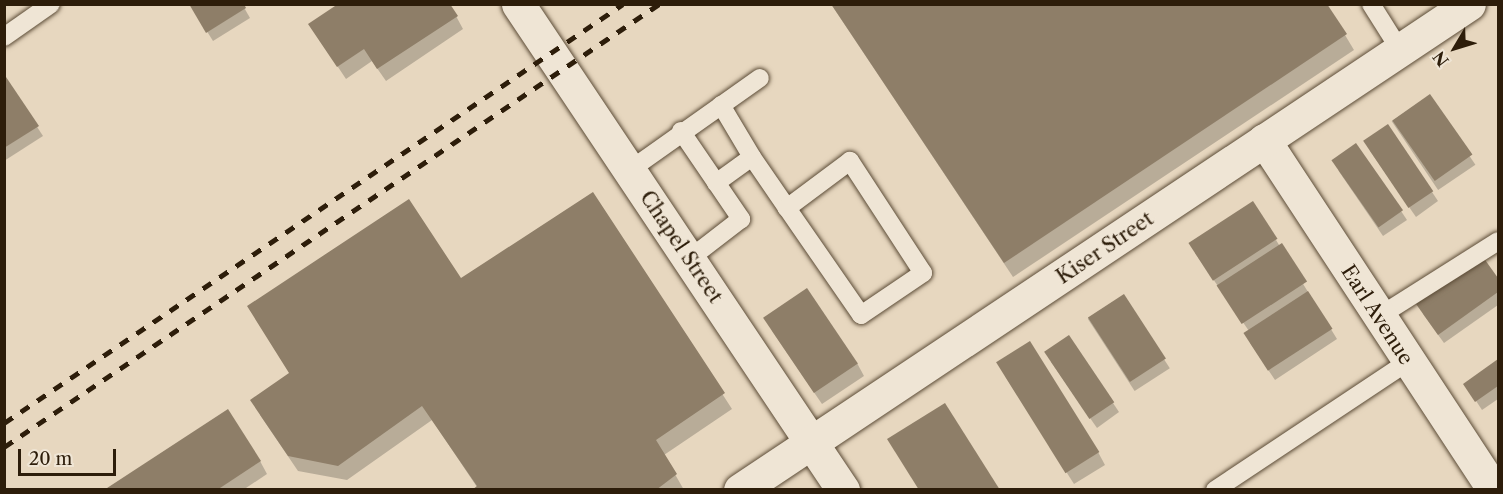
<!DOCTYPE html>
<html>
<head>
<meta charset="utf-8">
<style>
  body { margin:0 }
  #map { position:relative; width:1503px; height:494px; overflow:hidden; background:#e7d7bf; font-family:"Libre Caslon Text",serif }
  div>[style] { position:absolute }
  .shadow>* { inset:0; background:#0003; transform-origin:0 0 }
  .building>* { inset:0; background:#8e7e68; transform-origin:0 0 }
  .roads { filter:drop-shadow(0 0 2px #5c4c37) drop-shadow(0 0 2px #5c4c37) }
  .service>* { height:18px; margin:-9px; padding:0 9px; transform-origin:9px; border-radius:9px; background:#efe5d5 }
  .minor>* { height:33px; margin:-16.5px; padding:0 16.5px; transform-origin:16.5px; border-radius:16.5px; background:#efe5d5 }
  .rail>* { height:4.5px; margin-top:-2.25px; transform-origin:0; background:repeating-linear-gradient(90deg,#2d1d0a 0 10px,transparent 0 20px) }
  span { translate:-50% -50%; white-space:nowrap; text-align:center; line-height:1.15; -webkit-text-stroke:6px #efe5d5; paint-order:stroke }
  .street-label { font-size:20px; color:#2d1d0a }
  .frame { position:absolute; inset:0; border:6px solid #2d1d0a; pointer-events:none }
  .north { position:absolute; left:1425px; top:18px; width:60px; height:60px; -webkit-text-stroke:4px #efe5d5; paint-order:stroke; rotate:232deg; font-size:16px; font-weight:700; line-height:24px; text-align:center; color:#2d1d0a }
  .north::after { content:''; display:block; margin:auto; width:21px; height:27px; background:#2d1d0a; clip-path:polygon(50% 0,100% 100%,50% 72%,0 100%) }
  .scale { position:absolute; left:18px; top:449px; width:98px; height:27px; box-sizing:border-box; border:3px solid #2d1d0a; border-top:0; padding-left:8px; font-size:18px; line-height:21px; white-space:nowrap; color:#2d1d0a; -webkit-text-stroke:4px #efe5d5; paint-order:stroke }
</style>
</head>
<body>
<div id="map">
  <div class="shadow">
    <div style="clip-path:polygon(190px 4px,242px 4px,250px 18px,213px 41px)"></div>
    <div style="clip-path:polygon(831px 4px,1345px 35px,1354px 50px,1013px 277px)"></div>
    <div style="clip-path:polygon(456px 16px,463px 29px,386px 81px,372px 61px,346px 79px,318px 37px)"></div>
    <div style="clip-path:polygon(4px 76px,43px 136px,4px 161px)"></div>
    <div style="left:1429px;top:96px;width:83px;height:45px;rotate:56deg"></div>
    <div style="clip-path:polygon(1388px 126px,1438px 201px,1416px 217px,1370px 151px)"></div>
    <div style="clip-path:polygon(1338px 170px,1401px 211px,1407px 220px,1383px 236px)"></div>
    <div style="clip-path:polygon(593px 194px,732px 409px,664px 455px,684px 490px,474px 490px,477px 487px,432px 420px,347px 480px,298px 471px,260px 415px)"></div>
    <div style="clip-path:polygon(1276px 240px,1337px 339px,1275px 380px,1250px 343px,1249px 331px,1195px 253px)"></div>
    <div style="clip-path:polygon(1483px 259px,1498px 281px,1498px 305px,1444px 343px,1423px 314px)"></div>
    <div style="left:1123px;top:296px;width:86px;height:42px;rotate:57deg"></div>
    <div style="clip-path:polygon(772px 331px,857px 363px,864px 376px,822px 404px)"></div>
    <div style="clip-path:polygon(1069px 337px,1119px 412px,1097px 428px,1051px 362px)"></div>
    <div style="clip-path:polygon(1498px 361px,1498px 399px,1482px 410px,1465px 384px)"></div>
    <div style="clip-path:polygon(1005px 376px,1098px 452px,1105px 465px,1074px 484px)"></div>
    <div style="clip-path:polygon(260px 461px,267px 474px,243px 490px,107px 490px)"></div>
  </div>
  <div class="building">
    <div style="clip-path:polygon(189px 4px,244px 4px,246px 8px,206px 33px)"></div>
    <div style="clip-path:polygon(338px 4px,450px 4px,458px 16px,377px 69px,364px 49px,337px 67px,308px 24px)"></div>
    <div style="clip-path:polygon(831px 4px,1327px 4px,1347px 34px,1004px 263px)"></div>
    <div style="clip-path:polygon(4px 74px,39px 126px,4px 148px)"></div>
    <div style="left:1430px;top:94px;width:74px;height:46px;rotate:55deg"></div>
    <div style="left:1388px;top:124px;width:81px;height:30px;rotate:56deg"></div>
    <div style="left:1356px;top:143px;width:82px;height:30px;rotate:55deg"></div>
    <div style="clip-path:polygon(593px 192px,725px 393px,656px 440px,677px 474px,656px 490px,472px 490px,477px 486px,422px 406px,338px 466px,288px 456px,250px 400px,289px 373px,247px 306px,409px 199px,461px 278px)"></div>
    <div style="left:1253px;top:201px;width:45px;height:77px;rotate:57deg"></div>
    <div style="left:1282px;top:243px;width:46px;height:78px;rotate:57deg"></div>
    <div style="clip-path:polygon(1483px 257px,1498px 278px,1498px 292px,1438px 335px,1416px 304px)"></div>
    <div style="left:807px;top:288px;width:91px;height:53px;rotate:56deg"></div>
    <div style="left:1308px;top:291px;width:45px;height:77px;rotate:57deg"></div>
    <div style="left:1124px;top:294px;width:77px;height:43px;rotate:57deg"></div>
    <div style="left:1069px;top:335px;width:81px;height:30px;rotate:56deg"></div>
    <div style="left:1030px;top:341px;width:131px;height:40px;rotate:58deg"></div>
    <div style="clip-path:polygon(1498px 359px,1498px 386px,1475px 402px,1463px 384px)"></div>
    <div style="clip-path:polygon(945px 403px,1000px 490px,919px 490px,887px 439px)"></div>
    <div style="clip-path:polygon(228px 409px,261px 461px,217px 490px,104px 490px)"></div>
  </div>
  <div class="roads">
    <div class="service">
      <div style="left:1371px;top:4px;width:54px;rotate:57.8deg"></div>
      <div style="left:4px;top:37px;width:57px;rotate:-35.1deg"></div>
      <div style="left:721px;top:105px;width:61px;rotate:59.2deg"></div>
      <div style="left:752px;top:157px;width:62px;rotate:55.5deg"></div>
      <div style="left:787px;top:208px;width:130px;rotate:55.3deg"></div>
      <div style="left:861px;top:315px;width:75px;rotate:-34.1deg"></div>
      <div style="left:923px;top:273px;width:134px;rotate:-123.1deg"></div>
      <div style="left:850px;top:161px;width:79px;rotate:143.3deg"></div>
      <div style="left:681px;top:131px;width:107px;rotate:55.7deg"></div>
      <div style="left:741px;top:219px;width:66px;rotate:142.4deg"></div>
      <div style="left:630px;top:170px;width:159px;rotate:-35.3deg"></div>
      <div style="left:716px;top:183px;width:44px;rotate:-35.8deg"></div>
      <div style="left:1378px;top:317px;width:142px;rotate:-32.3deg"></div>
      <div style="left:1215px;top:490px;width:232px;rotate:-33.6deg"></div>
    </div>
    <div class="minor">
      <div style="left:518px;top:4px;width:585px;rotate:56.23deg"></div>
      <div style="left:1264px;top:140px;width:419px;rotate:56.7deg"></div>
      <div style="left:740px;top:490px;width:876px;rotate:-33.69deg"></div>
    </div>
  </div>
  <div class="rail">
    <div style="left:4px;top:423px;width:747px;rotate:-34.09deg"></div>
    <div style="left:4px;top:447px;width:791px;rotate:-34.07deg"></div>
  </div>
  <div class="street-label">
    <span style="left:681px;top:247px;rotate:56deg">Chapel Street</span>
    <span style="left:1105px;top:248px;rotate:-34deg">Kiser Street</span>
    <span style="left:1377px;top:315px;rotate:57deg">Earl Avenue</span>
  </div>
  <div class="frame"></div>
  <div class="north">N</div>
  <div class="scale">20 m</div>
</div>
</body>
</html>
